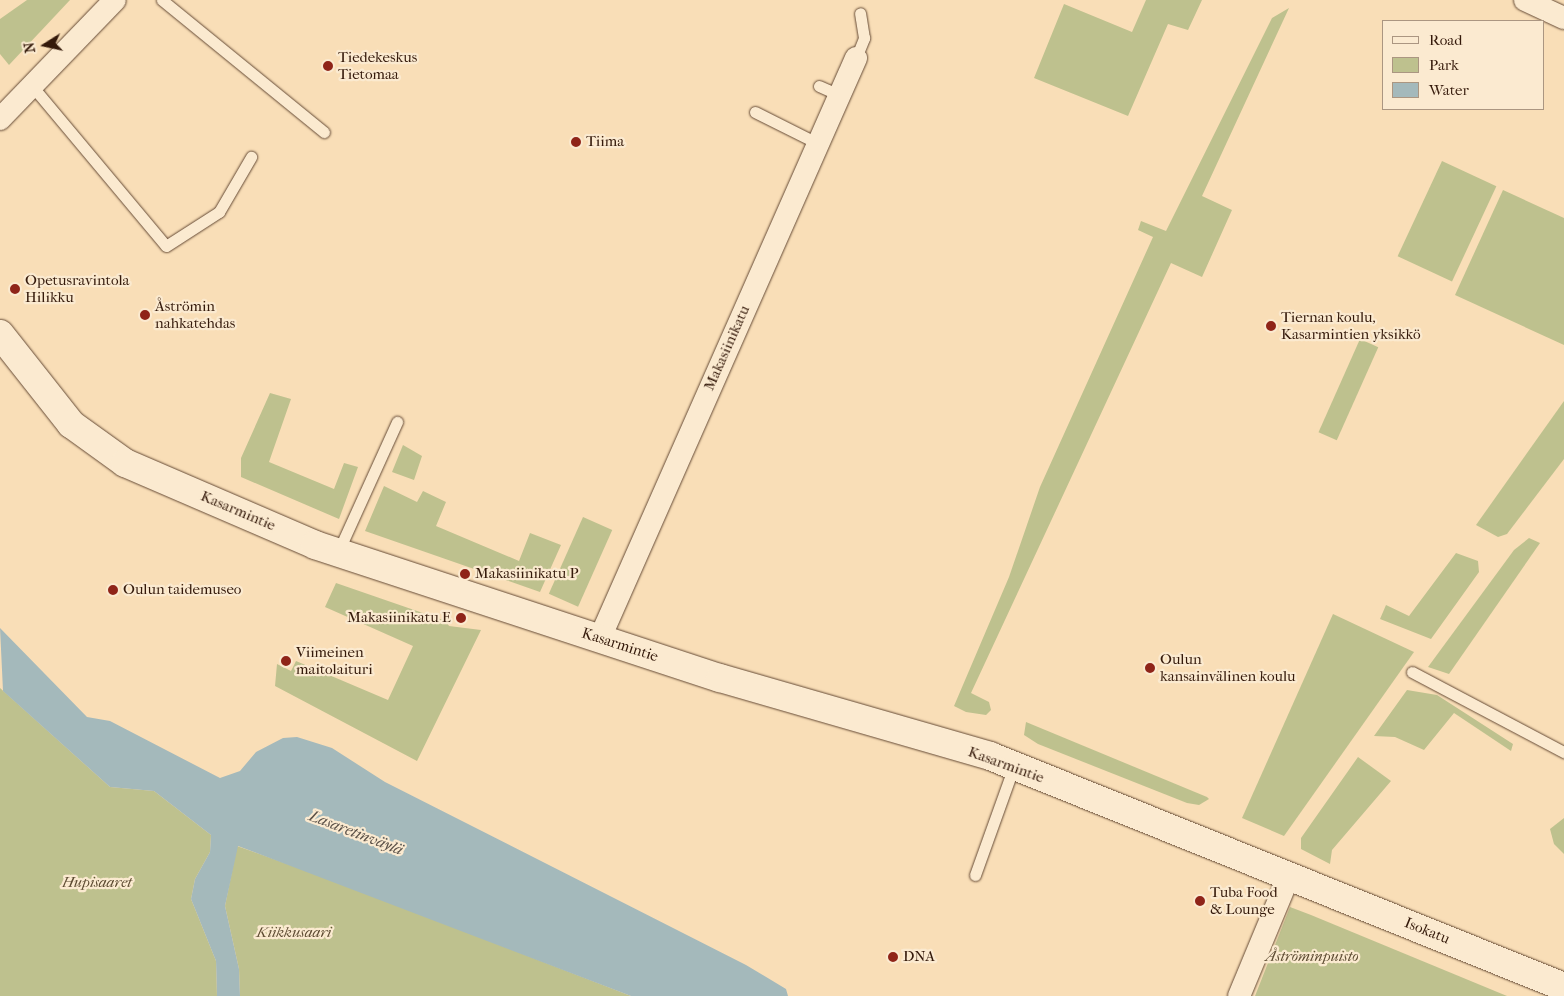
<!DOCTYPE html>
<html>
<head>
<meta charset="utf-8">
<style>
  body { margin:0 }
  #map { position:relative; width:1564px; height:996px; overflow:hidden; background:#f9deb7; font-family:"IM FELL French Canon",serif }
  div>[style] { position:absolute }
  .green>* { inset:0; background:#bec18e; transform-origin:0 0 }
  .water>* { inset:0; background:#a4b9bb }
  .roads { filter:drop-shadow(0 0 1px #654a35) drop-shadow(0 0 1px #654a35) }
  .lane>* { height:11px; margin:-5.5px; padding:0 5.5px; transform-origin:5.5px; border-radius:5.5px; background:#fbead0 }
  .street>* { height:22px; margin:-11px; padding:0 11px; transform-origin:11px; border-radius:11px; background:#fbead0 }
  .secondary>* { height:28px; margin:-14px; padding:0 14px; transform-origin:14px; border-radius:14px; background:#fbead0 }
  .dots>* { width:14px; height:14px; translate:-50% -50%; box-sizing:border-box; border:2px solid #fbead0; border-radius:50% }
  span { translate:-50% -50%; white-space:nowrap; text-align:center; line-height:1.15; -webkit-text-stroke:4.5px #fbead0; paint-order:stroke }
  .poi-label { font-size:15px; color:#34190a }
  .left { translate:0 -50%; text-align:left }
  .right { translate:-100% -50%; text-align:right }
  .street-label { font-size:15px; color:#34190a }
  .park-label { font-size:15px; color:#5d4b32; font-style:italic }
  .water-label { font-size:16px; color:#5b5148; font-style:italic }
  .legend { position:absolute; left:1382px; top:20px; width:162px; height:90px; box-sizing:border-box; background:#fbead0; border:1px solid #ab9681; margin:0; padding:6px 9px; list-style:none; font-size:15px; color:#34190a }
  .legend li { display:flex; align-items:center; gap:10px; height:25px }
  .legend b { width:25px; border:1px solid #ab9681 }
  .north { position:absolute; left:20px; top:20px; width:50px; height:50px; -webkit-text-stroke:4px #fbead0; paint-order:stroke; rotate:260deg; font-size:14px; font-weight:700; line-height:20px; text-align:center; color:#34190a }
  .north::after { content:''; display:block; margin:auto; width:18px; height:22px; background:#34190a; clip-path:polygon(50% 0,100% 100%,50% 72%,0 100%) }
</style>
</head>
<body>
<div id="map">
  <div class="green">
    <div style="clip-path:polygon(27px 0,70px 0,9px 65px,0 54px,0 19px)"></div>
    <div style="clip-path:polygon(1146px 0,1202px 0,1188px 30px,1168px 24px,1128px 116px,1034px 78px,1064px 4px,1132px 32px)"></div>
    <div style="clip-path:polygon(1289px 8px,1202px 196px,1232px 210px,1202px 277px,1171px 263px,971px 693px,989px 702px,991px 710px,986px 715px,966px 712px,954px 706px,1009px 577px,1040px 487px,1153px 237px,1138px 230px,1141px 221px,1166px 231px,1272px 18px)"></div>
    <div style="left:1442px;top:161px;width:60px;height:105px;rotate:25deg"></div>
    <div style="clip-path:polygon(1503px 190px,1564px 218px,1564px 345px,1455px 295px)"></div>
    <div style="left:1360px;top:339px;width:20px;height:102px;rotate:24deg"></div>
    <div style="clip-path:polygon(270px 393px,291px 399px,269px 462px,334px 489px,344px 463px,358px 467px,339px 519px,241px 477px,241px 458px)"></div>
    <div style="clip-path:polygon(1564px 401px,1564px 459px,1507px 534px,1498px 537px,1476px 525px)"></div>
    <div style="clip-path:polygon(403px 445px,422px 456px,414px 480px,392px 472px)"></div>
    <div style="clip-path:polygon(384px 486px,417px 502px,423px 491px,446px 502px,436px 526px,519px 561px,530px 533px,561px 545px,540px 592px,365px 531px)"></div>
    <div style="left:583px;top:517px;width:32px;height:84px;rotate:24deg"></div>
    <div style="clip-path:polygon(1529px 538px,1540px 543px,1449px 674px,1428px 667px,1514px 550px)"></div>
    <div style="clip-path:polygon(1456px 553px,1478px 561px,1479px 572px,1431px 639px,1380px 619px,1386px 605px,1409px 616px)"></div>
    <div style="clip-path:polygon(336px 583px,446px 621px,449px 626px,481px 630px,417px 761px,275px 686px,277px 664px,291px 671px,296px 661px,388px 700px,413px 646px,325px 607px)"></div>
    <div style="clip-path:polygon(1333px 614px,1414px 652px,1284px 836px,1242px 818px)"></div>
    <div style="clip-path:polygon(0 688px,110px 787px,154px 791px,211px 835px,210px 852px,195px 879px,191px 899px,216px 961px,217px 996px,0 996px)"></div>
    <div style="clip-path:polygon(1407px 690px,1437px 695px,1513px 744px,1511px 751px,1454px 713px,1424px 750px,1395px 737px,1374px 736px)"></div>
    <div style="clip-path:polygon(1026px 722px,1207px 797px,1209px 799px,1199px 805px,1187px 803px,1038px 744px,1024px 735px)"></div>
    <div style="clip-path:polygon(1358px 757px,1391px 781px,1332px 850px,1330px 864px,1301px 849px,1301px 838px)"></div>
    <div style="clip-path:polygon(1564px 818px,1564px 854px,1554px 844px,1550px 829px)"></div>
    <div style="clip-path:polygon(237px 846px,329px 879px,631px 996px,240px 996px,239px 969px,225px 906px)"></div>
    <div style="clip-path:polygon(1290px 907px,1311px 915px,1507px 996px,1255px 996px)"></div>
  </div>
  <div class="water">
    <div style="clip-path:polygon(0 628px,87px 717px,110px 721px,220px 778px,240px 771px,256px 752px,283px 738px,297px 737px,332px 748px,385px 782px,746px 965px,786px 989px,788px 996px,631px 996px,238px 846px,225px 906px,239px 969px,240px 996px,217px 996px,216px 961px,191px 899px,195px 879px,210px 852px,211px 835px,154px 791px,110px 787px,3px 691px)"></div>
  </div>
  <div class="roads">
    <div class="lane">
      <div style="left:162px;top:0;width:209px;rotate:39.2deg"></div>
      <div style="left:856px;top:58px;width:22px;rotate:-68deg"></div>
      <div style="left:864px;top:38px;width:25px;rotate:-99deg"></div>
      <div style="left:819px;top:86px;width:22px;rotate:24deg"></div>
      <div style="left:33px;top:87px;width:207px;rotate:50.1deg"></div>
      <div style="left:166px;top:246px;width:63px;rotate:-32.7deg"></div>
      <div style="left:219px;top:212px;width:64px;rotate:-59.8deg"></div>
      <div style="left:755px;top:112px;width:69px;rotate:26.6deg"></div>
      <div style="left:338px;top:552px;width:143px;rotate:-65.6deg"></div>
      <div style="left:1412px;top:672px;width:172px;rotate:27.8deg"></div>
      <div style="left:975px;top:875px;width:116px;rotate:-70.3deg"></div>
    </div>
    <div class="street">
      <div style="left:1525px;top:0;width:43px;rotate:24.8deg"></div>
      <div style="left:0;top:119px;width:165px;rotate:-46deg"></div>
      <div style="left:600px;top:638px;width:634px;rotate:-66.18deg"></div>
      <div style="left:1239px;top:996px;width:130px;rotate:-67.4deg"></div>
    </div>
    <div class="secondary">
      <div style="left:0;top:334px;width:115px;rotate:51.7deg"></div>
      <div style="left:71px;top:424px;width:67px;rotate:35.8deg"></div>
      <div style="left:125px;top:463px;width:207px;rotate:23.3deg"></div>
      <div style="left:315px;top:545px;width:426px;rotate:18.2deg"></div>
      <div style="left:720px;top:678px;width:281px;rotate:16.1deg"></div>
      <div style="left:990px;top:756px;width:619px;rotate:21.92deg"></div>
    </div>
  </div>
  <div class="dots">
    <div style="left:328px;top:66px;background:#8f2418"></div>
    <div style="left:576px;top:142px;background:#8f2418"></div>
    <div style="left:15px;top:289px;background:#8f2418"></div>
    <div style="left:145px;top:315px;background:#8f2418"></div>
    <div style="left:1271px;top:326px;background:#8f2418"></div>
    <div style="left:465px;top:574px;background:#8f2418"></div>
    <div style="left:113px;top:590px;background:#8f2418"></div>
    <div style="left:461px;top:618px;background:#8f2418"></div>
    <div style="left:286px;top:661px;background:#8f2418"></div>
    <div style="left:1150px;top:668px;background:#8f2418"></div>
    <div style="left:1200px;top:901px;background:#8f2418"></div>
    <div style="left:893px;top:957px;background:#8f2418"></div>
  </div>
  <div class="poi-label">
    <span class="left" style="left:338px;top:66px">Tiedekeskus<br>Tietomaa</span>
    <span class="left" style="left:586px;top:142px">Tiima</span>
    <span class="left" style="left:25px;top:289px">Opetusravintola<br>Hilikku</span>
    <span class="left" style="left:155px;top:315px">Åströmin<br>nahkatehdas</span>
    <span class="left" style="left:1281px;top:326px">Tiernan koulu,<br>Kasarmintien yksikkö</span>
    <span class="left" style="left:475px;top:574px">Makasiinikatu P</span>
    <span class="left" style="left:123px;top:590px">Oulun taidemuseo</span>
    <span class="right" style="left:451px;top:618px">Makasiinikatu E</span>
    <span class="left" style="left:296px;top:661px">Viimeinen<br>maitolaituri</span>
    <span class="left" style="left:1160px;top:668px">Oulun<br>kansainvälinen koulu</span>
    <span class="left" style="left:1210px;top:901px">Tuba Food<br>&amp; Lounge</span>
    <span class="left" style="left:903px;top:957px">DNA</span>
  </div>
  <div class="street-label">
    <span style="left:727px;top:348px;rotate:-66deg">Makasiinikatu</span>
    <span style="left:238px;top:511px;rotate:23deg">Kasarmintie</span>
    <span style="left:620px;top:645px;rotate:18deg">Kasarmintie</span>
    <span style="left:1006px;top:765px;rotate:20deg">Kasarmintie</span>
    <span style="left:1427px;top:931px;rotate:22deg">Isokatu</span>
  </div>
  <div class="park-label">
    <span style="left:97px;top:883px">Hupisaaret</span>
    <span style="left:294px;top:933px">Kiikkusaari</span>
    <span style="left:1312px;top:957px">Åströminpuisto</span>
  </div>
  <div class="water-label">
    <span style="left:356px;top:833px;rotate:21deg">Lasaretinväylä</span>
  </div>
  <ul class="legend">
  <li><b style="height:6px;background:#fbead0"></b>Road</li>
  <li><b style="height:14px;background:#bec18e"></b>Park</li>
  <li><b style="height:14px;background:#a4b9bb"></b>Water</li>
  </ul>
  <div class="north">N</div>
</div>
</body>
</html>
